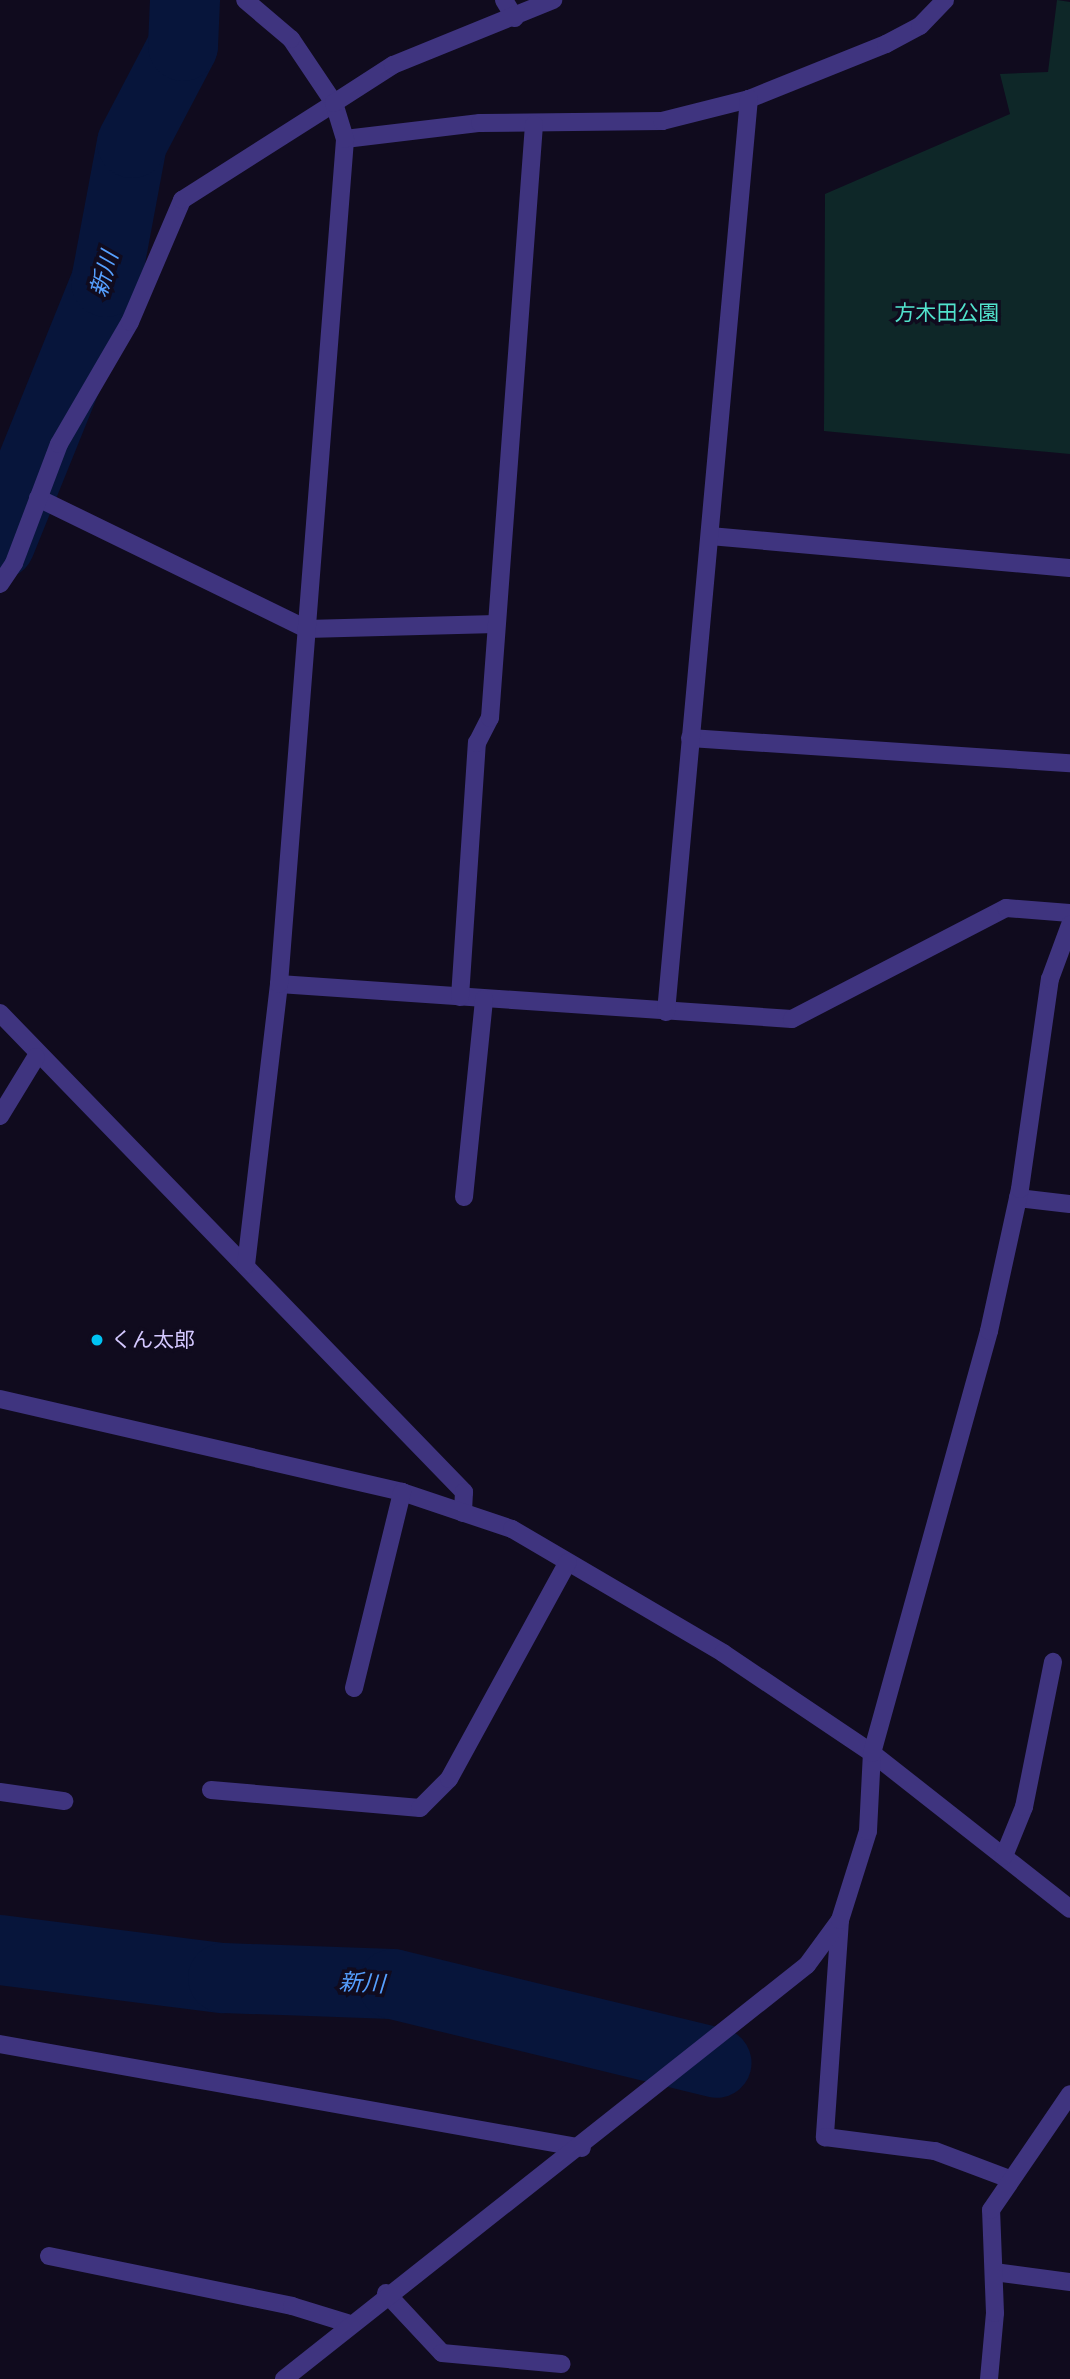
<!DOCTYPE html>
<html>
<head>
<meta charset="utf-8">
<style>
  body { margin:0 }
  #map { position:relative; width:1070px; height:2379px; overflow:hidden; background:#100b1e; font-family:"PT Sans Narrow","Noto Sans JP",sans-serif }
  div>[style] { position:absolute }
  .green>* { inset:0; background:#0e2728 }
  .river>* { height:70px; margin:-35px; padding:0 35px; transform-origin:35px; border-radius:35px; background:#07153b }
  .minor>* { height:18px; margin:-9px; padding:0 9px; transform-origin:9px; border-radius:9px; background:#3f347f }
  .dots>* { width:19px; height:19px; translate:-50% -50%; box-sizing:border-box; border:4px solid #100b1e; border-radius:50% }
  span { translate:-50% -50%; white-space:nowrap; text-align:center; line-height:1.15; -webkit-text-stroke:7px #100b1e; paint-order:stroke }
  .park-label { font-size:21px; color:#51e2cc }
  .poi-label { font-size:21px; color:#d4c8ff }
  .left { translate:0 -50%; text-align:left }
  .water-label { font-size:23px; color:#56a0ff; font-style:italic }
</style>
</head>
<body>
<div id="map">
  <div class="green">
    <div style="clip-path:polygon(1057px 0,1070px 2px,1070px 454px,824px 431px,825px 194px,1010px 114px,1000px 74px,1048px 72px)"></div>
  </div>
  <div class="river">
    <div style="left:0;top:544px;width:283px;rotate:-68deg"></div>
    <div style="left:106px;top:282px;width:141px;rotate:-79.4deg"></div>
    <div style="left:132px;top:143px;width:110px;rotate:-62.3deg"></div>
    <div style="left:183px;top:46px;width:46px;rotate:-87.5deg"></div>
    <div style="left:0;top:1950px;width:225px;rotate:7.2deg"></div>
    <div style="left:223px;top:1978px;width:170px;rotate:2deg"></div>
    <div style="left:393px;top:1984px;width:333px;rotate:13.7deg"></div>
  </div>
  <div class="minor">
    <div style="left:504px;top:0;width:21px;rotate:59deg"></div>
    <div style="left:345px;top:139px;width:136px;rotate:-6.8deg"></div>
    <div style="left:480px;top:123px;width:182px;rotate:-0.6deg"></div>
    <div style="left:662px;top:121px;width:90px;rotate:-14.2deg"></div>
    <div style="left:749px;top:99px;width:148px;rotate:-21.9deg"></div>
    <div style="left:886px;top:44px;width:38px;rotate:-28deg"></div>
    <div style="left:920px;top:26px;width:36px;rotate:-46deg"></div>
    <div style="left:38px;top:498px;width:298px;rotate:26deg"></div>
    <div style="left:306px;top:629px;width:190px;rotate:-1.5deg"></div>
    <div style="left:710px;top:536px;width:361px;rotate:5.1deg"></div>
    <div style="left:0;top:584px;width:25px;rotate:-56deg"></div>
    <div style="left:14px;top:563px;width:127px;rotate:-69.3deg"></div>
    <div style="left:59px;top:444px;width:141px;rotate:-59.8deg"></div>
    <div style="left:130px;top:322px;width:133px;rotate:-66.9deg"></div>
    <div style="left:182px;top:200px;width:180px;rotate:-32.5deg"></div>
    <div style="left:334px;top:103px;width:77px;rotate:-123.9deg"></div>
    <div style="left:291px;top:39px;width:60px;rotate:-139.7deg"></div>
    <div style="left:690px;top:738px;width:381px;rotate:3.8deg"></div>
    <div style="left:279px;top:984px;width:514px;rotate:3.9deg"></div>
    <div style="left:792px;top:1019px;width:241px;rotate:-27.4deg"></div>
    <div style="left:1006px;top:908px;width:64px;rotate:4.5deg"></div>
    <div style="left:460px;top:997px;width:255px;rotate:-86.2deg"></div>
    <div style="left:477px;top:743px;width:28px;rotate:-63deg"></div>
    <div style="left:490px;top:718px;width:595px;rotate:-85.76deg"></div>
    <div style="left:666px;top:1012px;width:917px;rotate:-84.81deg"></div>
    <div style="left:0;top:1013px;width:667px;rotate:45.91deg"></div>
    <div style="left:464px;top:1492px;width:21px;rotate:93deg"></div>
    <div style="left:0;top:1116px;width:69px;rotate:-58.6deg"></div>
    <div style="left:464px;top:1197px;width:199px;rotate:-84.2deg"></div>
    <div style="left:1018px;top:1198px;width:52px;rotate:6.6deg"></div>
    <div style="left:246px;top:1265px;width:283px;rotate:-83.3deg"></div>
    <div style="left:279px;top:984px;width:848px;rotate:-85.53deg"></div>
    <div style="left:345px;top:139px;width:38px;rotate:-107deg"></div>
    <div style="left:334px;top:103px;width:70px;rotate:-32.8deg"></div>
    <div style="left:393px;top:65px;width:173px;rotate:-22.1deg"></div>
    <div style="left:0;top:1399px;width:413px;rotate:13deg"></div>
    <div style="left:402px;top:1492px;width:116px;rotate:18.6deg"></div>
    <div style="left:512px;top:1529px;width:245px;rotate:30.4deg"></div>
    <div style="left:723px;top:1653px;width:179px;rotate:33.9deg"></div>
    <div style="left:872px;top:1753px;width:252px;rotate:38.2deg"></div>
    <div style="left:354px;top:1688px;width:202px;rotate:-76.2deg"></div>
    <div style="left:211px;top:1790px;width:210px;rotate:4.9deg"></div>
    <div style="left:420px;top:1808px;width:41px;rotate:-45deg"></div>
    <div style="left:449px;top:1779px;width:247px;rotate:-61.3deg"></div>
    <div style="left:0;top:1792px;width:65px;rotate:8deg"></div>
    <div style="left:1004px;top:1856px;width:53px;rotate:-67.8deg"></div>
    <div style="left:1024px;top:1807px;width:148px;rotate:-78.7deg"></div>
    <div style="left:840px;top:1920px;width:218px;rotate:94deg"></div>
    <div style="left:825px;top:2137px;width:111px;rotate:7.3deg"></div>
    <div style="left:935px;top:2151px;width:77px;rotate:20.6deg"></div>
    <div style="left:0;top:2044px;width:591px;rotate:10.13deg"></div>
    <div style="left:49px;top:2256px;width:248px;rotate:11.6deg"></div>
    <div style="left:292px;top:2306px;width:58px;rotate:17.2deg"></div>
    <div style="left:994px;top:2272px;width:77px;rotate:7.5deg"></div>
    <div style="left:386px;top:2293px;width:82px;rotate:47deg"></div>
    <div style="left:442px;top:2353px;width:120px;rotate:5.3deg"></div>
    <div style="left:284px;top:2379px;width:667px;rotate:-38.36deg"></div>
    <div style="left:807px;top:1965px;width:56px;rotate:-53.7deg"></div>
    <div style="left:840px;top:1920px;width:93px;rotate:-72.5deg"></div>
    <div style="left:868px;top:1831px;width:78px;rotate:-87.1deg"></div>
    <div style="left:872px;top:1753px;width:438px;rotate:-74.5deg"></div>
    <div style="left:989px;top:1331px;width:145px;rotate:-77.7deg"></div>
    <div style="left:1020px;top:1189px;width:212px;rotate:-81.9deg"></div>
    <div style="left:1050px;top:979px;width:58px;rotate:-69.7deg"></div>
    <div style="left:989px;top:2379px;width:66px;rotate:-84.8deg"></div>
    <div style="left:995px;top:2313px;width:103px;rotate:-92.2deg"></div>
    <div style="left:991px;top:2210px;width:140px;rotate:-55.7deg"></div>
  </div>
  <div class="dots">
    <div style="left:97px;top:1340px;background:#00c3f3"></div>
  </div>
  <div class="park-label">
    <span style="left:947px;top:313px">方木田公園</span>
  </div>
  <div class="poi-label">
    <span class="left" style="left:111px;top:1340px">くん太郎</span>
  </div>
  <div class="water-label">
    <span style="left:104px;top:274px;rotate:-74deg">新川</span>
    <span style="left:362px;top:1983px;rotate:3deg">新川</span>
  </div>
</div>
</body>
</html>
